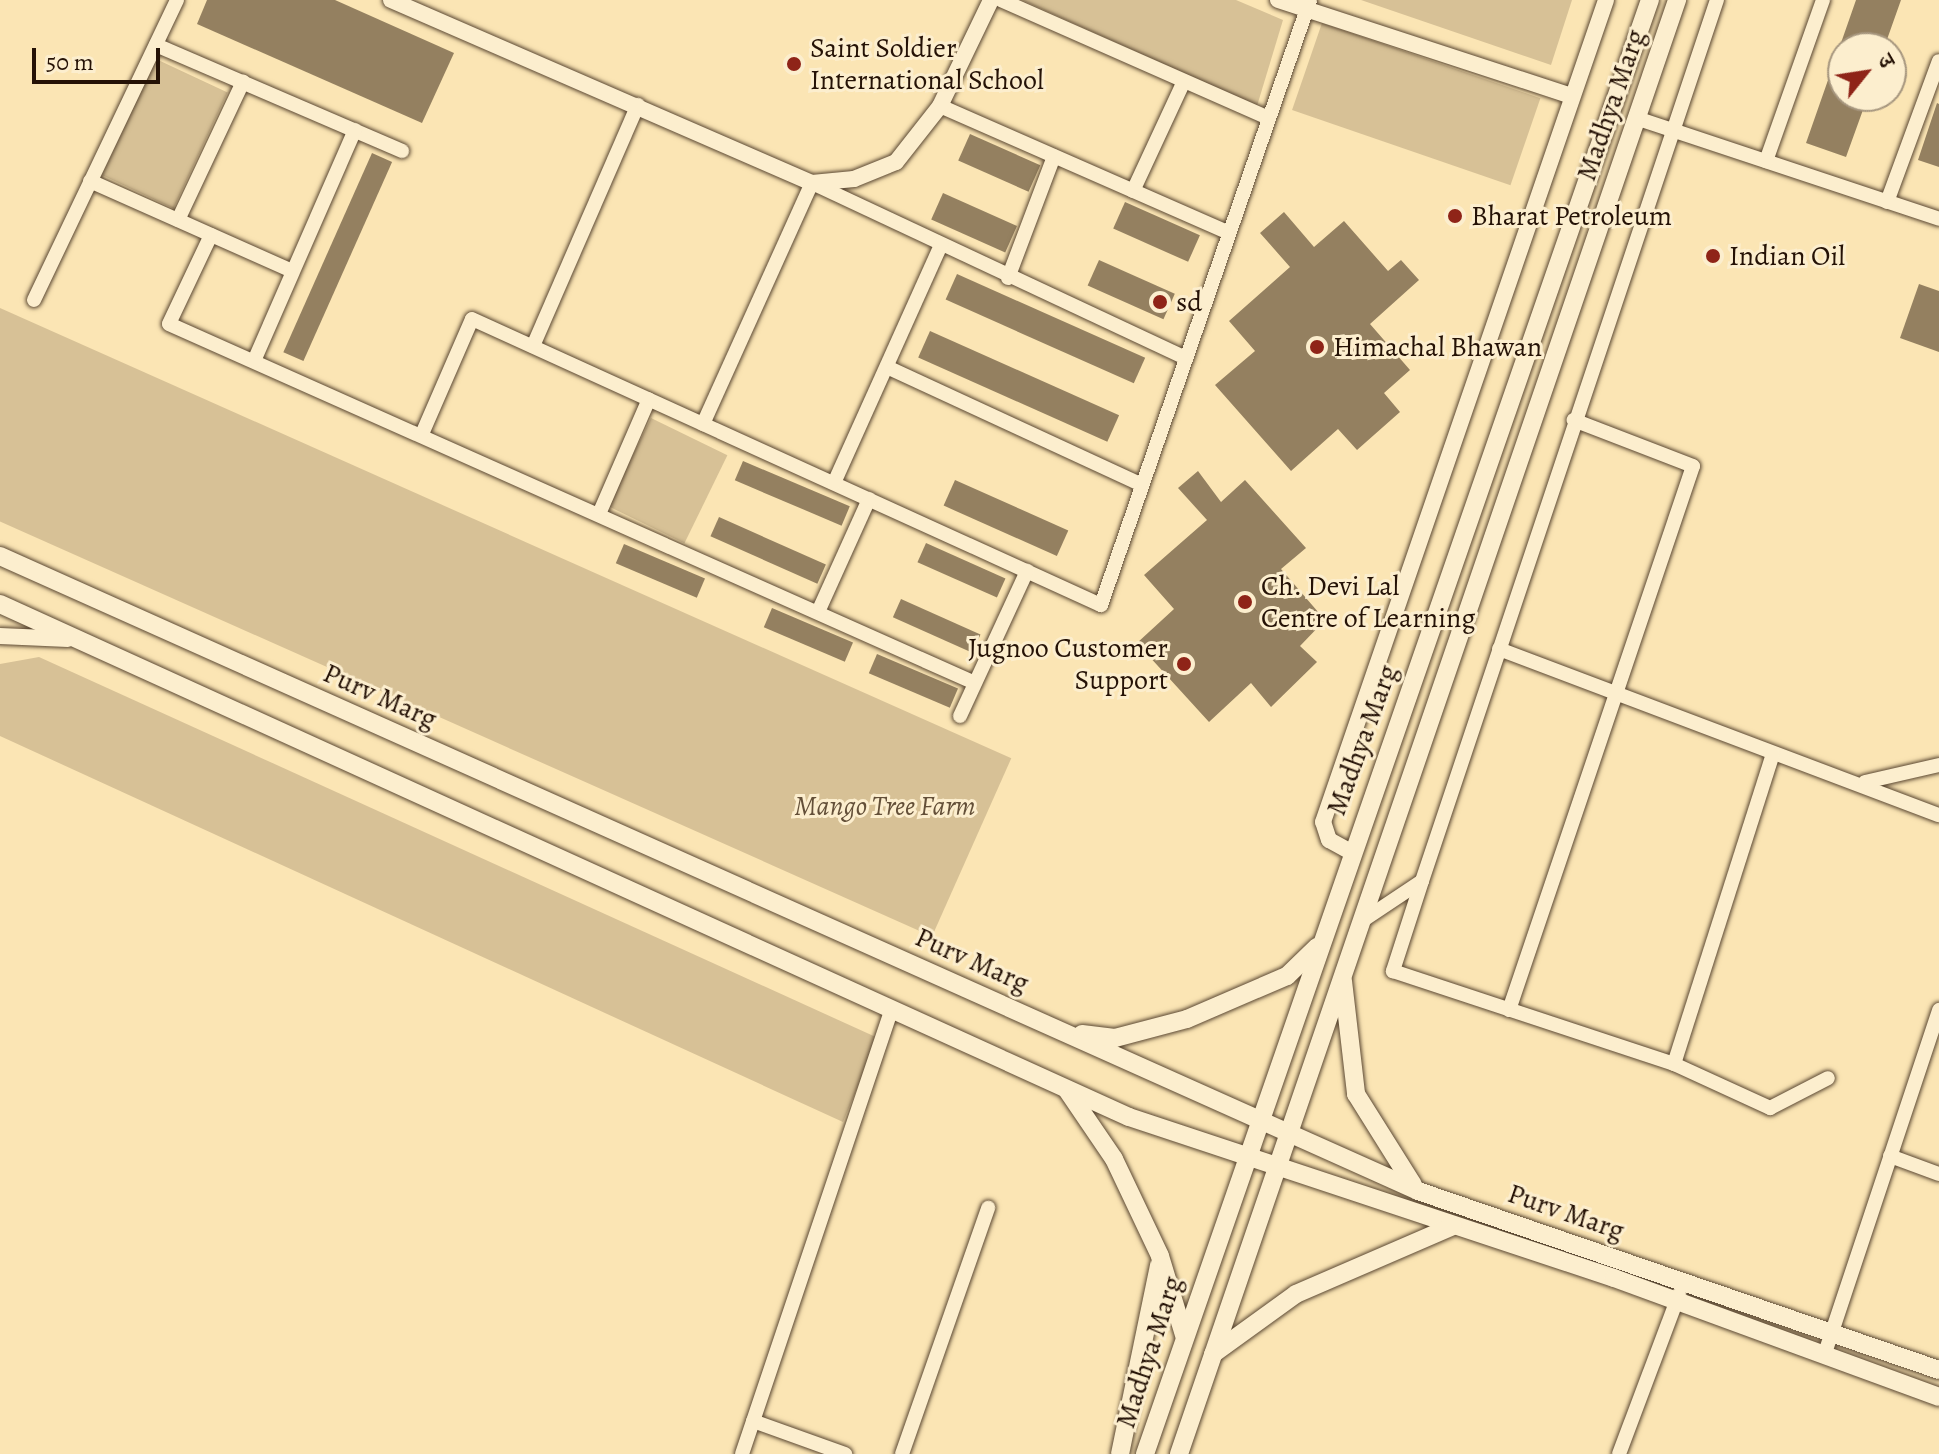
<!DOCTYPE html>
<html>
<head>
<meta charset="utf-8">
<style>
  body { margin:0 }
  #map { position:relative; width:1939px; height:1454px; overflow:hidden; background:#fbe5b4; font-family:Alegreya,"Noto Serif Devanagari",serif }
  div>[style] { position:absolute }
  .green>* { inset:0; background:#d7c196; transform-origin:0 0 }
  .building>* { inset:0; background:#948060; transform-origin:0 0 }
  .roads { filter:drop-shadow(0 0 2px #5a4732) drop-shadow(0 0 2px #5a4732) }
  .minor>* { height:14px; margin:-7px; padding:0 7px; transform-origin:7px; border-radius:7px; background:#fceece }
  .tertiary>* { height:16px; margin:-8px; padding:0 8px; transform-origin:8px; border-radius:8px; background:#fceece }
  .secondary>* { height:18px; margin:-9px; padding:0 9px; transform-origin:9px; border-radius:9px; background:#fceece }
  .dots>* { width:22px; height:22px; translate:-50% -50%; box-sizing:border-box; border:4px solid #fceece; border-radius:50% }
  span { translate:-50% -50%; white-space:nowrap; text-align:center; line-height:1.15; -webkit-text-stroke:6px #fceece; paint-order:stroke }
  .poi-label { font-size:28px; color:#251206 }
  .left { translate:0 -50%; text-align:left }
  .right { translate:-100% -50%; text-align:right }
  .street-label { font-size:28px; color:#251206 }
  .park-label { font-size:28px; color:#634f38; font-style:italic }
  .north { position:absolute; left:1827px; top:32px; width:80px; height:80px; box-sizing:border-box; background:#fceece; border:2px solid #a6967e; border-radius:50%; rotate:60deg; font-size:22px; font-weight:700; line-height:32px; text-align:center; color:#251206 }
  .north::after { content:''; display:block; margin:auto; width:28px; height:36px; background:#8f2418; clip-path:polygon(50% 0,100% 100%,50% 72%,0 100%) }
  .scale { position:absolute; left:32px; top:48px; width:128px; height:36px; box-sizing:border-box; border:4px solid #251206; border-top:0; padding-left:10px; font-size:24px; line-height:28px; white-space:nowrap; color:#251206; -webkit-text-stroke:6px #fceece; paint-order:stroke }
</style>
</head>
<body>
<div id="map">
  <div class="green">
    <div style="clip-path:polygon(1022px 0,1236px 0,1283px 20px,1257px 106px)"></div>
    <div style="clip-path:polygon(1361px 0,1572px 0,1551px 65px)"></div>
    <div style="left:1322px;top:23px;width:231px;height:92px;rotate:19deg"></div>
    <div style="left:156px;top:59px;width:79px;height:128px;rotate:25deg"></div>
    <div style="left:0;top:308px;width:1107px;height:195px;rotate:24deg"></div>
    <div style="left:651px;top:418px;width:85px;height:98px;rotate:26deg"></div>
    <div style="clip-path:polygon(39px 657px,878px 1038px,843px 1122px,0 736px,0 664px)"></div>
  </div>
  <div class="building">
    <div style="clip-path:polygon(207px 0,335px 0,454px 53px,422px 123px,197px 24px)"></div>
    <div style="clip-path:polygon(1856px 0,1901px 0,1884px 48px,1843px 48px,1843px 96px,1868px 96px,1846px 157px,1806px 143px)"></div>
    <div style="clip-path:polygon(1937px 103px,1939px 104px,1939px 167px,1918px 160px)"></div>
    <div style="left:970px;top:134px;width:77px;height:29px;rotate:24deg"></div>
    <div style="left:372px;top:153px;width:22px;height:218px;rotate:24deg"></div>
    <div style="left:943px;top:193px;width:81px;height:29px;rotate:24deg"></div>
    <div style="left:1125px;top:202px;width:82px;height:29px;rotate:24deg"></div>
    <div style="clip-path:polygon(1284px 212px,1314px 247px,1344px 221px,1388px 271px,1401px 260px,1419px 280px,1370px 324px,1410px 370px,1384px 393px,1400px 412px,1357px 450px,1338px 429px,1291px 471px,1215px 385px,1255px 351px,1229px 321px,1290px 267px,1260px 233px)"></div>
    <div style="left:1099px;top:260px;width:83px;height:28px;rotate:24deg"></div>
    <div style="left:957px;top:274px;width:206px;height:28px;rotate:24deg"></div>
    <div style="clip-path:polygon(1919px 284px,1939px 291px,1939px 352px,1900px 338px)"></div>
    <div style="left:930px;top:331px;width:207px;height:29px;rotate:24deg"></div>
    <div style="left:743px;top:461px;width:116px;height:21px;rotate:23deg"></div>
    <div style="clip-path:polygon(1198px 471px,1221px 502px,1245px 480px,1306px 548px,1281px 569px,1325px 620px,1300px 646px,1317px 662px,1271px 707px,1251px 683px,1209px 722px,1137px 643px,1174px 609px,1144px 575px,1207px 520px,1178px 488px)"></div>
    <div style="left:955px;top:480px;width:124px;height:28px;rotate:24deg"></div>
    <div style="left:719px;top:517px;width:117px;height:21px;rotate:24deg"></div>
    <div style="left:926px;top:543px;width:87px;height:21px;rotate:24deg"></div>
    <div style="left:624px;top:544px;width:88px;height:21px;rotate:23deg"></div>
    <div style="left:901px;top:599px;width:87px;height:20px;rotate:24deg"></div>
    <div style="left:772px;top:608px;width:88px;height:21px;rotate:23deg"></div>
    <div style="left:877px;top:654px;width:88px;height:21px;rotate:23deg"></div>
  </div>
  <div class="roads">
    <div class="minor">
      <div style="left:1001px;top:0;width:293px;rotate:23.8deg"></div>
      <div style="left:156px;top:45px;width:268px;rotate:23.3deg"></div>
      <div style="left:940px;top:106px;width:316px;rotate:23.7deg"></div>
      <div style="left:1636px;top:118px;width:319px;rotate:18.4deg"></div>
      <div style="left:1766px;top:161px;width:171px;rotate:-70.5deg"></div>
      <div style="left:90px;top:181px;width:221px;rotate:24deg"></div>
      <div style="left:1133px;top:191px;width:121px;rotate:-65.1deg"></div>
      <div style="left:1887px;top:202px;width:150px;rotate:-69.8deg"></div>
      <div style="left:178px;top:220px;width:153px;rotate:-64.8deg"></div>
      <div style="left:211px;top:235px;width:98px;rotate:115.3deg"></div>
      <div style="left:169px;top:324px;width:882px;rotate:24.01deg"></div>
      <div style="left:1008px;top:278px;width:130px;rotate:-69.3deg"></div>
      <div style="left:34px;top:300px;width:332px;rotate:-64.5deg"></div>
      <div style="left:533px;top:346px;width:263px;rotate:-66.5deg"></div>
      <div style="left:254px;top:361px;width:252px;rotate:-66.4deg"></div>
      <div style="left:887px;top:367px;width:281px;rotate:24.8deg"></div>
      <div style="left:703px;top:424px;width:265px;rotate:-65.7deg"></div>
      <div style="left:812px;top:183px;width:413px;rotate:25.1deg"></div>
      <div style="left:422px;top:434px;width:125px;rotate:-66.5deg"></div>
      <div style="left:472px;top:319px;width:691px;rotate:24.45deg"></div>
      <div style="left:1101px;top:605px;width:640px;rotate:-70.94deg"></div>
      <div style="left:834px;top:483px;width:261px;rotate:-65.8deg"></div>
      <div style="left:599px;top:514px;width:125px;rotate:-66.5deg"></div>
      <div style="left:818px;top:612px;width:124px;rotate:-65.7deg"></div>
      <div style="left:1499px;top:649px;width:470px;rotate:20.7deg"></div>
      <div style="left:960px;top:716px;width:160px;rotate:-65.2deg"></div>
      <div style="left:1865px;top:782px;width:76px;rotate:-12.9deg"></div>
      <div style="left:1422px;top:881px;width:95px;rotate:107.9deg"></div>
      <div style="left:1393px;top:971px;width:296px;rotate:18.3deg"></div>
      <div style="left:1674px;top:1064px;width:106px;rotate:24.6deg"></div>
      <div style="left:1770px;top:1108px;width:65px;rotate:-27.3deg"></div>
      <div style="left:1362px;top:921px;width:72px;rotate:-33.7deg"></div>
      <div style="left:1422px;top:881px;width:929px;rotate:-71.49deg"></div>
      <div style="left:1509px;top:1010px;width:574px;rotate:-71.31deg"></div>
      <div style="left:1693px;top:466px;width:128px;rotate:-158.9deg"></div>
      <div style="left:1674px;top:1064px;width:325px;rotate:-72.3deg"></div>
      <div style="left:1890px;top:1156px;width:52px;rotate:20.2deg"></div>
      <div style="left:1824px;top:1356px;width:365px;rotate:-71.6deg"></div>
      <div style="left:753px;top:1421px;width:98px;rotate:19.7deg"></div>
      <div style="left:742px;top:1454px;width:470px;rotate:-71.4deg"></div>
      <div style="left:902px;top:1454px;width:261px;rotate:-70.7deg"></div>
      <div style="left:1619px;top:1454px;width:171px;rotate:-69.4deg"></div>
    </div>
    <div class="tertiary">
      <div style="left:391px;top:0;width:459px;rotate:23.5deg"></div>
      <div style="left:812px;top:183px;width:42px;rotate:-5.4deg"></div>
      <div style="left:854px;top:179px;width:45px;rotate:-22deg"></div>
      <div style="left:896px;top:162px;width:71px;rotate:-51.8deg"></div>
      <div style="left:940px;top:106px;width:118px;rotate:-64.3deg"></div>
      <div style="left:1278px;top:0;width:306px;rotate:18.1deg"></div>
      <div style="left:0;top:636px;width:68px;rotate:2.5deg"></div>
      <div style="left:1351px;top:852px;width:25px;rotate:-151deg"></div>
      <div style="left:1329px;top:840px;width:19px;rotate:-108deg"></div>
      <div style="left:1323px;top:822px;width:869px;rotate:-71deg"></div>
    </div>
    <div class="secondary">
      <div style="left:0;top:556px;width:1554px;rotate:24.12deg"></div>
      <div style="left:1418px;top:1191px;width:551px;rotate:18.96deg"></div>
      <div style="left:0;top:604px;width:1240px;rotate:24.44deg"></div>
      <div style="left:1129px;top:1117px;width:511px;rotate:18.36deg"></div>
      <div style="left:1614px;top:1278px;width:346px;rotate:20.1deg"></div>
      <div style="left:1343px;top:981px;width:114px;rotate:83.4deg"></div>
      <div style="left:1356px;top:1094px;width:107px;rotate:57.9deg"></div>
      <div style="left:1082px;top:1034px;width:33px;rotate:7deg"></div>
      <div style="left:1115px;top:1038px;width:74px;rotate:-14.8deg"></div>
      <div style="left:1187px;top:1019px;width:109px;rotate:-23.3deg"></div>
      <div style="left:1287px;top:976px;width:42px;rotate:-44deg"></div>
      <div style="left:1067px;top:1090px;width:83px;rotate:55.7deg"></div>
      <div style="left:1114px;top:1159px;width:107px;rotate:64.6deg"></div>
      <div style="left:1160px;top:1256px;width:83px;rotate:73.1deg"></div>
      <div style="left:1213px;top:1354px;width:102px;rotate:-35.9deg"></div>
      <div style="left:1296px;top:1294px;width:171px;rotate:-23.4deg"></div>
      <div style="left:1120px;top:1454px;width:193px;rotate:-78.3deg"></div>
      <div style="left:1145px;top:1454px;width:1539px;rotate:-70.85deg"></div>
      <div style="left:1179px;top:1454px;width:1537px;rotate:-71.09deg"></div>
    </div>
  </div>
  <div class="dots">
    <div style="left:794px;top:64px;background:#8f2418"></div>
    <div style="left:1455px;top:216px;background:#8f2418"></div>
    <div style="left:1713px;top:256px;background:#8f2418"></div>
    <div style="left:1160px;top:302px;background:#8f2418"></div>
    <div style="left:1317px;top:347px;background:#8f2418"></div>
    <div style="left:1245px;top:602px;background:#8f2418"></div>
    <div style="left:1184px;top:664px;background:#8f2418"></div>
  </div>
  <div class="poi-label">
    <span class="left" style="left:810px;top:64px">Saint Soldier<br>International School</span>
    <span class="left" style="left:1471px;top:216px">Bharat Petroleum</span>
    <span class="left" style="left:1729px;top:256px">Indian Oil</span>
    <span class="left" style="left:1176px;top:302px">sd</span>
    <span class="left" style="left:1333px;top:347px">Himachal Bhawan</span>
    <span class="left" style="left:1261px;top:602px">Ch. Devi Lal<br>Centre of Learning</span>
    <span class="right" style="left:1168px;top:664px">Jugnoo Customer<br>Support</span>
  </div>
  <div class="street-label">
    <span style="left:1611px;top:105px;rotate:-71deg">Madhya Marg</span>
    <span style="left:380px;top:696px;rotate:24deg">Purv Marg</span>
    <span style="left:1362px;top:740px;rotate:-70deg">Madhya Marg</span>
    <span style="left:972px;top:960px;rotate:24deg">Purv Marg</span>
    <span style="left:1566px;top:1212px;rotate:19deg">Purv Marg</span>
    <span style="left:1149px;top:1352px;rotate:-72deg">Madhya Marg</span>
  </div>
  <div class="park-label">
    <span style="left:885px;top:806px">Mango Tree Farm</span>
  </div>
  <div class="north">उ</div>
  <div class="scale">50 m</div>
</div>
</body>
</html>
